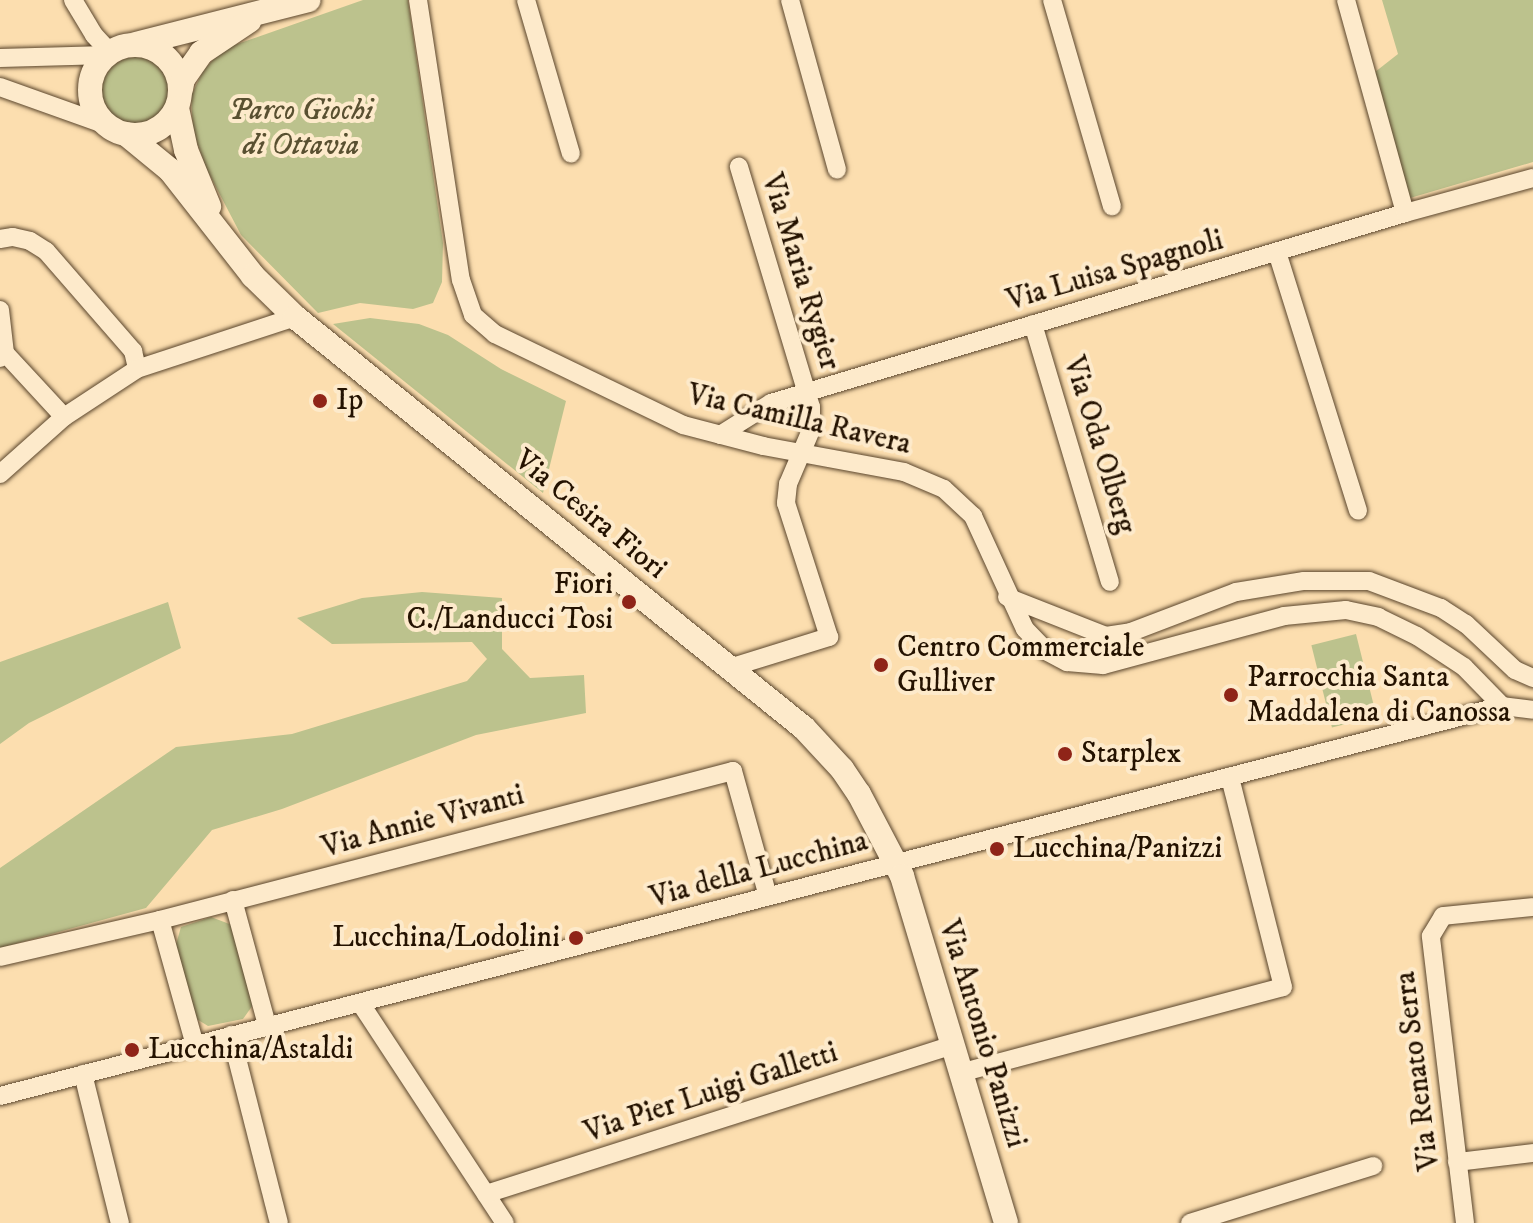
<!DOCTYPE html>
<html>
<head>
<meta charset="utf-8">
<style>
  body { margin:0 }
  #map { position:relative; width:1533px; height:1223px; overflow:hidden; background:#fcdeaf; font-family:"IM FELL DW Pica",serif }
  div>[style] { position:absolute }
  .green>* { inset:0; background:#bcc28d; transform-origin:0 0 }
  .round { border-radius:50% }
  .roads { filter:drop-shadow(0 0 2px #5a452c) drop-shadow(0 0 2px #5a452c) }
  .minor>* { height:18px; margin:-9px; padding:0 9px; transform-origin:9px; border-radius:9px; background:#fdeacb }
  .tertiary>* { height:24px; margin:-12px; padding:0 12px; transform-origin:12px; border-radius:12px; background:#fdeacb }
  .tertiary>.ring { margin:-12px; padding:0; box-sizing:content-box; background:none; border:24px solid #fdeacb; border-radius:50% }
  .dots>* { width:22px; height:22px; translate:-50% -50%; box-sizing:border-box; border:4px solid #fdeacb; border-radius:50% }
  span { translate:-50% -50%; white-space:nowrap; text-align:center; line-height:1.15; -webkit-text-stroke:8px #fdeacb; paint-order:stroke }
  .park-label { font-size:30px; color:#595031; font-style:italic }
  .street-label { font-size:30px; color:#241200 }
  .poi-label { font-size:30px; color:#241200 }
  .left { translate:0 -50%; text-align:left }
  .right { translate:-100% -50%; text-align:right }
</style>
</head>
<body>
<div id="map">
  <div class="green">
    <div style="clip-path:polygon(363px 0,408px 0,443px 243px,442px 282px,433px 303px,413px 309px,360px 303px,318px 313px,241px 235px,206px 168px,193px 131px,191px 96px,203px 71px,223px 49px)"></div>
    <div style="clip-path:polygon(1382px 0,1533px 0,1533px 162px,1410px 198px,1375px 72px,1398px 54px)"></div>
    <div class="round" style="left:102px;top:57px;width:68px;height:68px"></div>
    <div style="clip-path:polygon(370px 318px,419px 324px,448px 335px,501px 369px,566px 401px,543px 493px,333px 324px)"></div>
    <div style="clip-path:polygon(422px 592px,502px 598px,502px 649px,530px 678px,584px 675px,586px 713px,476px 735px,282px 809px,212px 830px,146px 908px,0 948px,0 868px,176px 747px,292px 734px,467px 681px,487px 659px,472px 642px,332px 644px,297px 618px,362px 598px)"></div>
    <div style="clip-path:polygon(168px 602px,181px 648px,29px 723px,0 744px,0 662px)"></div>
    <div style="left:1356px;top:634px;width:85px;height:46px;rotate:76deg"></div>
    <div style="clip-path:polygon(211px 917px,232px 925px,253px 1005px,243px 1019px,208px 1026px,195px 1018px,175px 948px,181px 927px)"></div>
  </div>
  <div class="roads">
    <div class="minor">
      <div style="left:73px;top:0;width:41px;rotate:59deg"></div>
      <div style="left:94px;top:35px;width:23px;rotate:47deg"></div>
      <div style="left:418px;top:0;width:283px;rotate:81.3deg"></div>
      <div style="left:461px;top:280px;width:37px;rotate:71deg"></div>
      <div style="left:473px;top:315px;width:29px;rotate:41deg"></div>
      <div style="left:495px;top:334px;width:209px;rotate:25.8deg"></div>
      <div style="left:683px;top:425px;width:83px;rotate:14.7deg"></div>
      <div style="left:763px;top:446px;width:143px;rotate:10.4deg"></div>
      <div style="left:904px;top:472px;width:43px;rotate:23deg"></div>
      <div style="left:944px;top:489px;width:40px;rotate:43deg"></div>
      <div style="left:973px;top:516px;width:124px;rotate:65.3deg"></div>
      <div style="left:1025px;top:629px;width:30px;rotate:46deg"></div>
      <div style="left:1046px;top:651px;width:24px;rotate:28deg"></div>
      <div style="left:1067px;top:662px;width:36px;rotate:5deg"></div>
      <div style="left:1103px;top:665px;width:188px;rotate:-15.1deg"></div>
      <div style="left:1284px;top:616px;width:62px;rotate:-5.5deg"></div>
      <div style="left:1346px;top:610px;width:33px;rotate:12deg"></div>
      <div style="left:1378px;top:617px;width:43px;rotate:26deg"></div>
      <div style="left:1417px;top:636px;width:56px;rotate:33.4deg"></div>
      <div style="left:1464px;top:667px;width:54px;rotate:45.7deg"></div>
      <div style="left:526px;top:0;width:160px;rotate:73.7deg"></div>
      <div style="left:790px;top:0;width:176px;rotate:74.5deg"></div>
      <div style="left:1052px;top:0;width:215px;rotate:73.8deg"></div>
      <div style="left:1346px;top:0;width:221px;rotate:74.5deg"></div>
      <div style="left:0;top:58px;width:107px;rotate:-1.6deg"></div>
      <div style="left:0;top:87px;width:113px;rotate:19.7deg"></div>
      <div style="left:0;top:239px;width:13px;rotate:-9deg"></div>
      <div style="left:13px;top:237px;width:17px;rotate:13deg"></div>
      <div style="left:30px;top:241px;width:19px;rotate:32deg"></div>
      <div style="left:46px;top:251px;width:133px;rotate:49deg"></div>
      <div style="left:133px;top:351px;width:18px;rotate:77deg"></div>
      <div style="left:1277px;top:252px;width:271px;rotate:72.6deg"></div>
      <div style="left:0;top:310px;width:43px;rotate:83.4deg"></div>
      <div style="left:1033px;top:324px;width:269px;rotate:73.4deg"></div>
      <div style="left:0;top:358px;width:7px;rotate:-45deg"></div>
      <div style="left:5px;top:353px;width:87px;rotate:47.3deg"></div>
      <div style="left:720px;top:435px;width:60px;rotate:-32.1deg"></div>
      <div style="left:771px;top:403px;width:662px;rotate:-16.68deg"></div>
      <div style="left:1405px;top:213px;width:133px;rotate:-15.3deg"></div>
      <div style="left:0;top:474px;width:86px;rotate:-41.7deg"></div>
      <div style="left:64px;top:417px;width:87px;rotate:-33.3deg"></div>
      <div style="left:137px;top:369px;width:166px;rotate:-18.2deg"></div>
      <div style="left:1007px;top:597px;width:106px;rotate:21.5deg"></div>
      <div style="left:1106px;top:636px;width:25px;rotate:-9deg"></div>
      <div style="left:1131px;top:632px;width:112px;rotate:-20.9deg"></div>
      <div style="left:1236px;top:592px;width:69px;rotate:-9.2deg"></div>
      <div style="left:1304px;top:581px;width:65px"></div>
      <div style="left:1369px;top:581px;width:77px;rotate:20.6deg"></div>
      <div style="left:1441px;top:608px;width:30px;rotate:33deg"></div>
      <div style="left:1466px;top:624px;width:67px;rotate:43.2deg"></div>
      <div style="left:1515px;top:670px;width:20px;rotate:24deg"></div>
      <div style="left:729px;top:668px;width:105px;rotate:-17.2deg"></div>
      <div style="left:829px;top:637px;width:141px;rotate:-107.8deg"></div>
      <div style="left:786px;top:503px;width:19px;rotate:-84deg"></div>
      <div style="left:788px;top:484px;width:59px;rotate:-66.9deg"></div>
      <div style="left:811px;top:430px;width:23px;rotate:-90deg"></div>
      <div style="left:811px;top:407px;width:251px;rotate:-106.7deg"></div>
      <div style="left:233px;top:900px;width:130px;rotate:74.8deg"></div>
      <div style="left:160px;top:920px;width:130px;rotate:74.4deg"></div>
      <div style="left:0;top:957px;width:164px;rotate:-13deg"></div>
      <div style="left:160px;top:920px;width:592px;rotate:-14.58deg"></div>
      <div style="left:733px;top:771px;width:130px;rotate:74.4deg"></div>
      <div style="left:361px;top:1004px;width:262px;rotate:56.7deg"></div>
      <div style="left:231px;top:1035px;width:194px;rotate:75.7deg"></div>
      <div style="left:960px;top:1073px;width:334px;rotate:-14.9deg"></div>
      <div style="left:1283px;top:987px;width:217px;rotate:-104.2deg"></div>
      <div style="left:83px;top:1074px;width:154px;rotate:76.1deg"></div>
      <div style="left:0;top:1096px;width:1552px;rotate:-14.56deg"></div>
      <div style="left:1502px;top:706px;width:31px;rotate:7deg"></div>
      <div style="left:1457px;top:1162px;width:77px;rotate:-6.8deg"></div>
      <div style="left:486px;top:1194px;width:489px;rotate:-17.7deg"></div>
      <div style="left:1190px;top:1223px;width:192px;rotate:-17.3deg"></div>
      <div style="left:1465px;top:1223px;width:289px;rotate:-96.8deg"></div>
      <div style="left:1431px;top:936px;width:23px;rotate:-59deg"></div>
      <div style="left:1443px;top:916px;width:90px;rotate:-5.7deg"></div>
    </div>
    <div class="tertiary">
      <div style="left:136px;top:44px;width:178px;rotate:-14.3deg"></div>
      <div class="ring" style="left:90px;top:45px;width:66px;height:66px"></div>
      <div style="left:181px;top:89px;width:10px;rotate:-79deg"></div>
      <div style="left:183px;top:79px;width:32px;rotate:-55deg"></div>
      <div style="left:201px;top:53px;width:58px;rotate:-33.7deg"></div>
      <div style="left:177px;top:108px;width:43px;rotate:77.9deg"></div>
      <div style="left:186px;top:150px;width:61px;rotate:67.7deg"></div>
      <div style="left:126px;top:134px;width:57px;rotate:39.3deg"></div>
      <div style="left:170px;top:170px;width:135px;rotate:51.9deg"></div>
      <div style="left:253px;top:276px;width:59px;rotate:44.3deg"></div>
      <div style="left:295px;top:317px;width:654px;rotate:38.92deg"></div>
      <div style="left:804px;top:728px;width:56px;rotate:47.2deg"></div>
      <div style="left:842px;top:769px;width:30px;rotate:56deg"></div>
      <div style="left:859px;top:794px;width:93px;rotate:62.3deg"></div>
      <div style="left:902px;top:876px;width:362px;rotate:73.3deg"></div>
    </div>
  </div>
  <div class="dots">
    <div style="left:320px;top:401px;background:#8f2418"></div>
    <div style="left:629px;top:602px;background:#8f2418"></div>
    <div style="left:881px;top:665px;background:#8f2418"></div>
    <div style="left:1231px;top:695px;background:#8f2418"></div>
    <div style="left:1065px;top:754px;background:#8f2418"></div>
    <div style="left:997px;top:849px;background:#8f2418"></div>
    <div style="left:576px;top:938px;background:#8f2418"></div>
    <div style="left:132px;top:1050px;background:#8f2418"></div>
  </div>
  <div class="park-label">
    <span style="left:301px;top:128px">Parco Giochi<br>di Ottavia</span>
  </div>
  <div class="street-label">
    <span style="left:1115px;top:271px;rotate:-16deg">Via Luisa Spagnoli</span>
    <span style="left:800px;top:272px;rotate:73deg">Via Maria Rygier</span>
    <span style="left:799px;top:420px;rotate:13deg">Via Camilla Ravera</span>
    <span style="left:1099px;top:445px;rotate:73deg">Via Oda Olberg</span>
    <span style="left:590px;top:515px;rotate:39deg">Via Cesira Fiori</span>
    <span style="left:423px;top:822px;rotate:-15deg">Via Annie Vivanti</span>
    <span style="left:759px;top:870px;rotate:-15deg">Via della Lucchina</span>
    <span style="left:982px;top:1034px;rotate:73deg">Via Antonio Panizzi</span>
    <span style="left:1418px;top:1071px;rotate:-97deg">Via Renato Serra</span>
    <span style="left:711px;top:1093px;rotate:-18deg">Via Pier Luigi Galletti</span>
  </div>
  <div class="poi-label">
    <span class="left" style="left:336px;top:401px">Ip</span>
    <span class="right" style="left:613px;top:602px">Fiori<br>C./Landucci Tosi</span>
    <span class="left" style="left:897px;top:665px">Centro Commerciale<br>Gulliver</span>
    <span class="left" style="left:1247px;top:695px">Parrocchia Santa<br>Maddalena di Canossa</span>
    <span class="left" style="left:1081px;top:754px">Starplex</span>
    <span class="left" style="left:1013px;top:849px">Lucchina/Panizzi</span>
    <span class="right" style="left:560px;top:938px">Lucchina/Lodolini</span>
    <span class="left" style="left:148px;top:1050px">Lucchina/Astaldi</span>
  </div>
</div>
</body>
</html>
